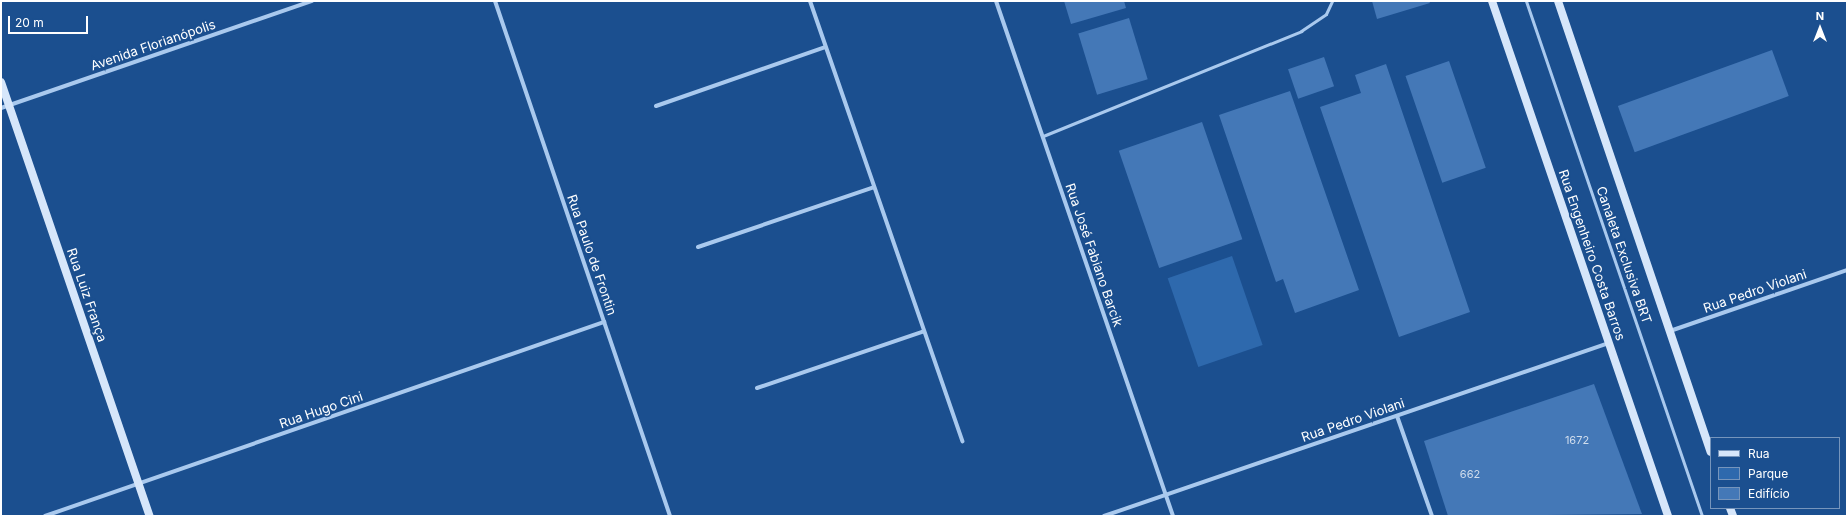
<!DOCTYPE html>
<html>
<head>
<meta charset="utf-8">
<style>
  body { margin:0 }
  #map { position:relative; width:1848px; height:517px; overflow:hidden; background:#1b4f8f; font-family:Inter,sans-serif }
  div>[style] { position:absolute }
  .green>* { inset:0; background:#2e69ad; transform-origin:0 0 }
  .building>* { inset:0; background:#4478b7; transform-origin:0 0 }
  .lane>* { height:3px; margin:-1.5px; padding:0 1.5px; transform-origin:1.5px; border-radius:1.5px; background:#a9c9ee }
  .street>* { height:4px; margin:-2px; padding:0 2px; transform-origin:2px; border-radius:2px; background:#a9c9ee }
  .secondary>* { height:8px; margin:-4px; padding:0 4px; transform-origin:4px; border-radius:4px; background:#d6e6fa }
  span { translate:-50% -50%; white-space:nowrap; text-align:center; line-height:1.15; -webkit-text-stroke:3.5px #1b4f8f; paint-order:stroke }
  .number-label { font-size:11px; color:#d0dded }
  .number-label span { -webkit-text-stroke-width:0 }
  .street-label { font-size:13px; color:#fff }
  .frame { position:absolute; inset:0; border:2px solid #fff; pointer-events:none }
  .legend { position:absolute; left:1710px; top:437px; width:130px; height:72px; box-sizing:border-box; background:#1b4f8f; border:1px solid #7695bc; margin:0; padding:5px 7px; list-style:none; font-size:12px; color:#fff }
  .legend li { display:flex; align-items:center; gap:8px; height:20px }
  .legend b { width:20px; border:1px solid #7695bc }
  .north { position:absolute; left:1800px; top:8px; width:40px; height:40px; -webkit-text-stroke:3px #1b4f8f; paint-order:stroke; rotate:0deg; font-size:11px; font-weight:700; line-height:16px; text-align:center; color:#fff }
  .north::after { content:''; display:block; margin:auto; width:14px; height:18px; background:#fff; clip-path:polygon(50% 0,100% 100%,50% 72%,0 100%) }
  .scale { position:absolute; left:8px; top:16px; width:80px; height:18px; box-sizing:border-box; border:2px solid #fff; border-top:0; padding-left:5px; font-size:12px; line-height:14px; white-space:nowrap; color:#fff; -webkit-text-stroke:3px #1b4f8f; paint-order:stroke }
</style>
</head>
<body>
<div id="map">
  <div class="green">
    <div style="left:1232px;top:256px;width:94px;height:68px;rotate:71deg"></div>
  </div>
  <div class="building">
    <div style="clip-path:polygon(1064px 1px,1124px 1px,1126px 8px,1071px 24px)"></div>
    <div style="clip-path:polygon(1372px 1px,1429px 1px,1430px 3px,1377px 19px)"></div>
    <div style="left:1129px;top:18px;width:64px;height:53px;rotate:73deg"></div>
    <div style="left:1772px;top:50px;width:49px;height:164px;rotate:70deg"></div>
    <div style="left:1324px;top:57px;width:31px;height:38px;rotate:71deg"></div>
    <div style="left:1449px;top:61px;width:113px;height:46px;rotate:71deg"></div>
    <div style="clip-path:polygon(1386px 64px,1470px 312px,1399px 337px,1320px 107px,1361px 93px,1355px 75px)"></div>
    <div style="clip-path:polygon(1290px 91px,1359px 290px,1295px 313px,1283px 279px,1276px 282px,1219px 115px)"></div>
    <div style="left:1202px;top:122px;width:124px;height:88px;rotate:71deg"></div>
    <div style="clip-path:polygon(1594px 384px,1642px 514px,1448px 516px,1424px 441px)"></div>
  </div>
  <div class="lane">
    <div style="left:1526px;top:1px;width:544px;rotate:71.13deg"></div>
    <div style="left:1043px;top:136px;width:279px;rotate:-22.1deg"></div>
    <div style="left:1301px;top:31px;width:30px;rotate:-34deg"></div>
    <div style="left:1326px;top:14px;width:14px;rotate:-65deg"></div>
  </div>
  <div class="street">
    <div style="left:495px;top:1px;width:544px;rotate:71.23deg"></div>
    <div style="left:810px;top:1px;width:466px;rotate:70.9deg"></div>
    <div style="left:996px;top:1px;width:545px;rotate:71.03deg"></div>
    <div style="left:656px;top:106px;width:179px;rotate:-19.2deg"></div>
    <div style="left:1px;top:108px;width:329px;rotate:-19deg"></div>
    <div style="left:698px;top:247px;width:186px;rotate:-18.8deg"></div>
    <div style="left:1670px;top:331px;width:187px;rotate:-19deg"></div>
    <div style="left:757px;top:388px;width:176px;rotate:-18.8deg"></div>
    <div style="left:1397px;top:416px;width:106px;rotate:70.7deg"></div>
    <div style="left:45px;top:516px;width:592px;rotate:-19.14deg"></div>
    <div style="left:1104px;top:516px;width:534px;rotate:-18.91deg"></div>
  </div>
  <div class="secondary">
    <div style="left:1492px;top:1px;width:544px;rotate:71.13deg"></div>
    <div style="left:1558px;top:1px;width:476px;rotate:71.3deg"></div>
    <div style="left:1px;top:82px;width:459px;rotate:71.1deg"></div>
    <div style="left:1730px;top:508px;width:9px;rotate:69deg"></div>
  </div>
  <div class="number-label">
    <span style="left:1577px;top:440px">1672</span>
    <span style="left:1470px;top:474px">662</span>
  </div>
  <div class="street-label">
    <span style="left:153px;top:45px;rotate:-19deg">Avenida Florianópolis</span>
    <span style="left:592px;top:255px;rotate:71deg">Rua Paulo de Frontin</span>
    <span style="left:1094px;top:255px;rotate:71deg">Rua José Fabiano Barcik</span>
    <span style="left:1592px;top:255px;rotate:71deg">Rua Engenheiro Costa Barros</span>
    <span style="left:1624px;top:255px;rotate:71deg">Canaleta Exclusiva BRT</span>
    <span style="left:1755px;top:291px;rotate:-19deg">Rua Pedro Violani</span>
    <span style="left:87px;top:295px;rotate:71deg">Rua Luiz França</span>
    <span style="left:321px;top:410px;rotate:-19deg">Rua Hugo Cini</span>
    <span style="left:1353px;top:420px;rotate:-19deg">Rua Pedro Violani</span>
  </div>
  <div class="frame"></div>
  <ul class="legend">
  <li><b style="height:5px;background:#d6e6fa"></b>Rua</li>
  <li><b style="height:11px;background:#2e69ad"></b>Parque</li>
  <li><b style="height:11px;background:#4478b7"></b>Edifício</li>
  </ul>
  <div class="north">N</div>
  <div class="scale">20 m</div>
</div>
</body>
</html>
